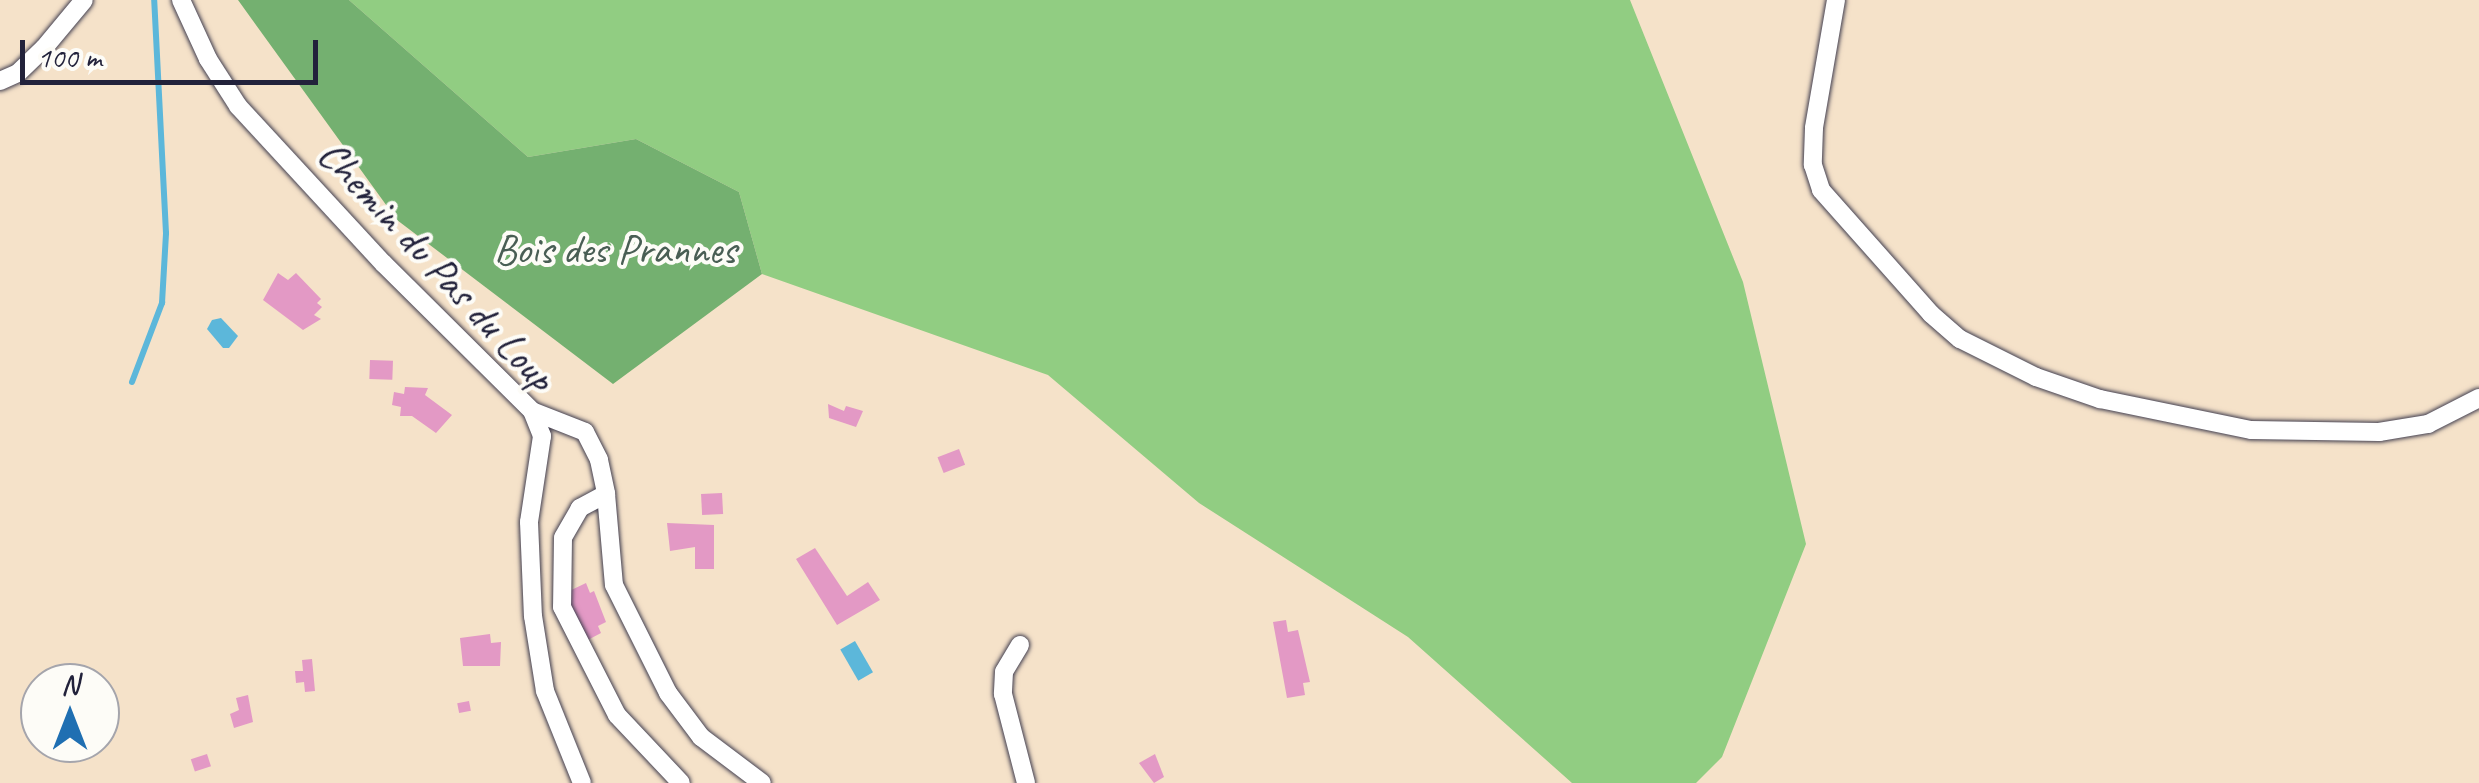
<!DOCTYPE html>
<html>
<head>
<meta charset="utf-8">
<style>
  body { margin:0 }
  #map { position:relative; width:2479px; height:783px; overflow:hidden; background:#f5e2c9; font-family:Caveat,sans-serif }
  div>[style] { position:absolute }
  .green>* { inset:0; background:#91cd82 }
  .forest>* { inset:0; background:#74b070 }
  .water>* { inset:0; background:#5cb7da; transform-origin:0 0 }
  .stream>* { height:6px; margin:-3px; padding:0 3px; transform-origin:3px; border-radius:3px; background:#5cb7da }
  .building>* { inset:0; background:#e399c5; transform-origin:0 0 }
  .roads { filter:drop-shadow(0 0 2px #423f50) drop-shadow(0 0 2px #423f50) }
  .street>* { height:18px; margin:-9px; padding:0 9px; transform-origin:9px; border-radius:9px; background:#fff }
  span { translate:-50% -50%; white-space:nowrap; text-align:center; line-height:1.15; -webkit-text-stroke:8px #fdfcf7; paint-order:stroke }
  .park-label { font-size:42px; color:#495e54 }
  .street-label { font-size:42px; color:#22223b }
  .north { position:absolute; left:20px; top:663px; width:100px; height:100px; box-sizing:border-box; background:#fdfcf7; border:2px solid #a5a5ac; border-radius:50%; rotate:0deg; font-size:28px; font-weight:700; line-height:40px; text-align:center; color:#22223b }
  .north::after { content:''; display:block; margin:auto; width:35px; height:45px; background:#1f6fb2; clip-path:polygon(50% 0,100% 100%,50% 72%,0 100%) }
  .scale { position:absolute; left:20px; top:40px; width:298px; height:45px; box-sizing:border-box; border:5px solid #22223b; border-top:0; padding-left:12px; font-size:30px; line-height:35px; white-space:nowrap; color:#22223b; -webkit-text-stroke:8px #fdfcf7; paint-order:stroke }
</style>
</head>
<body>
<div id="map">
  <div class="green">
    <div style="clip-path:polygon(349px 0,1630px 0,1743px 282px,1806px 544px,1722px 757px,1696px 783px,1572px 783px,1408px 637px,1199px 503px,1048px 375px,762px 274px,739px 192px,636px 139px,528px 157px)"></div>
  </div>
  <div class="forest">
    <div style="clip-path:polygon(238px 0,349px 0,528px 157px,636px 139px,739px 192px,762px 274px,613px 384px,397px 220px)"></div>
  </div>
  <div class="water">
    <div style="clip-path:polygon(221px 318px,238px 336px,229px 348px,223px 348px,207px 329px,212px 320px)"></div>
    <div style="left:855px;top:641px;width:36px;height:17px;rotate:60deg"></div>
  </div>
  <div class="stream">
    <div style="left:132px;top:382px;width:85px;rotate:-69.2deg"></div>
    <div style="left:162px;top:303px;width:70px;rotate:-86.7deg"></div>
    <div style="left:166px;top:233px;width:233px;rotate:-92.9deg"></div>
  </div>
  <div class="building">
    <div style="clip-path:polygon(278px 273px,288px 280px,296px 273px,321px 299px,317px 303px,322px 307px,314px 315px,321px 319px,303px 330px,263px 300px)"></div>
    <div style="left:370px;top:360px;width:23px;height:19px;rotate:2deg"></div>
    <div style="clip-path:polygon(405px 387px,428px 388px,425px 395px,452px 415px,436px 433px,412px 416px,400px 416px,401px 407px,392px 405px,394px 392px,404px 394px)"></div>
    <div style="clip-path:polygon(828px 404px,844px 411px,846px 406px,863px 411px,856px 427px,829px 418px)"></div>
    <div style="left:959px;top:449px;width:17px;height:23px;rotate:69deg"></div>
    <div style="left:722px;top:493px;width:21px;height:21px;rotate:87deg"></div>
    <div style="clip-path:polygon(667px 523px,714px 525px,714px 569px,695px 569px,695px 547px,670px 551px)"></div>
    <div style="clip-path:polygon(815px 548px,847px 596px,868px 582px,880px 600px,837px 625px,796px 559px)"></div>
    <div style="clip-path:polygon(586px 583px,590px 593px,594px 591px,606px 622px,598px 626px,601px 633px,584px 642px,563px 594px)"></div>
    <div style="clip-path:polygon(1286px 620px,1288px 632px,1298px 630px,1310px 682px,1303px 683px,1305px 695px,1287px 698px,1273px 622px)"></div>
    <div style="clip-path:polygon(490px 634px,491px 643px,501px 642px,500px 666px,463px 666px,460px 638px)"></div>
    <div style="clip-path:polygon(312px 659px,315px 691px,305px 692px,304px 682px,296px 683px,295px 671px,303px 671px,302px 660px)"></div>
    <div style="clip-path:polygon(248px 695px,253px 722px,234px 728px,230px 714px,239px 710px,236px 698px)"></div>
    <div style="left:469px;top:701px;width:10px;height:12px;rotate:79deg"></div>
    <div style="left:207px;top:754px;width:13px;height:17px;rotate:72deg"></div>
    <div style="clip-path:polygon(1155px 754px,1164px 777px,1154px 783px,1139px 763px)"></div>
  </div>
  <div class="roads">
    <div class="street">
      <div style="left:181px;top:0;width:65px;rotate:65.4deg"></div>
      <div style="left:208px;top:59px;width:56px;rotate:57.4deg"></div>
      <div style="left:238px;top:106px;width:214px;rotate:47.3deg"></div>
      <div style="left:383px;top:263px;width:210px;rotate:44.8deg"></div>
      <div style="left:532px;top:411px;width:27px;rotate:68deg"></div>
      <div style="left:542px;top:436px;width:87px;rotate:98.6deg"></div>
      <div style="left:529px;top:522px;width:94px;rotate:87.6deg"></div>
      <div style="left:533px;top:616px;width:76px;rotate:80.9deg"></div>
      <div style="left:545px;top:691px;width:99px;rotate:68.1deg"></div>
      <div style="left:1836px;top:0;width:130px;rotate:99.8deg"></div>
      <div style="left:1814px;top:128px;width:37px;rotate:92deg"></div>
      <div style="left:1813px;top:165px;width:26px;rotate:72deg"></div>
      <div style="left:1821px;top:190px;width:166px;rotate:48.4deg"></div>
      <div style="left:1931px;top:314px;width:38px;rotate:41deg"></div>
      <div style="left:1960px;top:339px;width:85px;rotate:26.6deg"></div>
      <div style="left:2036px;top:377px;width:68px;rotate:19deg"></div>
      <div style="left:2100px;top:399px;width:154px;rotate:11.6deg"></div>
      <div style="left:2251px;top:430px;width:128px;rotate:0.9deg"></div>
      <div style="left:2379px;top:432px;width:50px;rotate:-9.3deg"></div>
      <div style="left:2428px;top:424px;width:57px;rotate:-27deg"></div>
      <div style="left:0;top:81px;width:20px;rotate:-24deg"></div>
      <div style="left:18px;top:73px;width:36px;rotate:-44deg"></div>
      <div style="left:44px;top:48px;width:62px;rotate:-50.2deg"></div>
      <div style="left:532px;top:411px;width:57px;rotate:21.6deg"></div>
      <div style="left:585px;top:432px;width:31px;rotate:63deg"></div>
      <div style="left:599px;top:460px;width:35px;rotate:78deg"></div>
      <div style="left:606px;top:494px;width:91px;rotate:85deg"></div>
      <div style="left:614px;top:585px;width:121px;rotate:63.4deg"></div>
      <div style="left:668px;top:693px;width:55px;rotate:53.1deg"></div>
      <div style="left:701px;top:737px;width:76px;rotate:37deg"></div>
      <div style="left:606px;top:494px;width:30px;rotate:152deg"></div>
      <div style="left:580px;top:508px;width:34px;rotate:120deg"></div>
      <div style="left:563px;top:538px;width:69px;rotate:90.8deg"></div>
      <div style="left:562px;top:607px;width:121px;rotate:63deg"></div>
      <div style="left:617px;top:715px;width:93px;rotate:46.7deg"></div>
      <div style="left:1020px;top:645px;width:31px;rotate:121deg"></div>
      <div style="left:1004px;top:672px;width:22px;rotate:93deg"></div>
      <div style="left:1003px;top:694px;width:92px;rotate:75.5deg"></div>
    </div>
  </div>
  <div class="park-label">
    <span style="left:615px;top:250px">Bois des Prannes</span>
  </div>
  <div class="street-label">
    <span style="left:436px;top:266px;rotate:47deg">Chemin du Pas du Loup</span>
  </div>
  <div class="north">N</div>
  <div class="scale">100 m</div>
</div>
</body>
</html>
